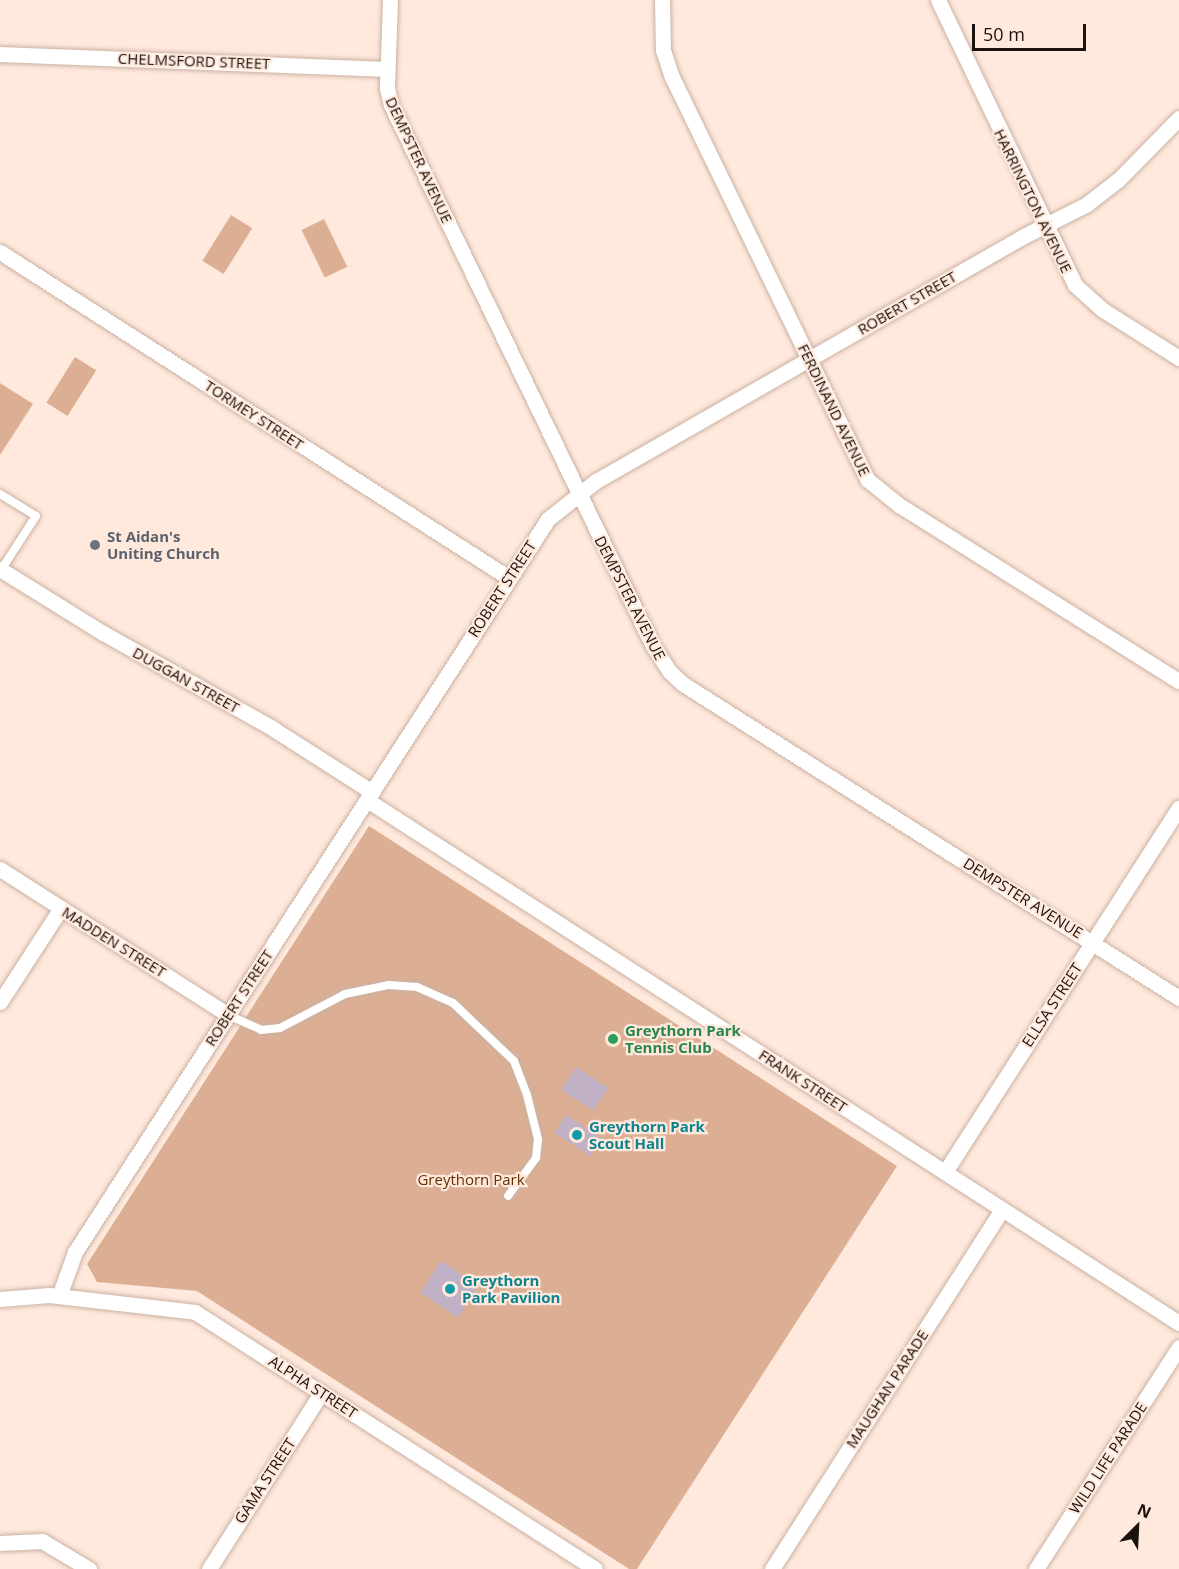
<!DOCTYPE html>
<html>
<head>
<meta charset="utf-8">
<style>
  body { margin:0 }
  #map { position:relative; width:1179px; height:1569px; overflow:hidden; background:#fee9dc; font-family:"Open Sans",sans-serif }
  div>[style] { position:absolute }
  .green>* { inset:0; background:#dcaf94; transform-origin:0 0 }
  .building>* { inset:0; background:#c0b1c7; transform-origin:0 0 }
  .roads { filter:drop-shadow(0 0 2px #cab1a2) drop-shadow(0 0 2px #cab1a2) }
  .service>* { height:8px; margin:-4px; padding:0 4px; transform-origin:4px; border-radius:4px; background:#fff }
  .minor>* { height:15px; margin:-7.5px; padding:0 7.5px; transform-origin:7.5px; border-radius:7.5px; background:#fff }
  .dots>* { width:16px; height:16px; translate:-50% -50%; box-sizing:border-box; border:3px solid #fee9dc; border-radius:50% }
  span { translate:-50% -50%; white-space:nowrap; text-align:center; line-height:1.15; -webkit-text-stroke:4.5px #fee9dc; paint-order:stroke }
  .street-label { font-size:15px; color:#1a120c }
  .worship-label { font-size:15px; color:#5b616d; font-weight:700 }
  .left { translate:0 -50%; text-align:left }
  .leisure-label { font-size:15px; color:#27864d; font-weight:700 }
  .culture-label { font-size:15px; color:#0d838f; font-weight:700 }
  .park-label { font-size:15px; color:#662f01 }
  .north { position:absolute; left:1107px; top:1497px; width:60px; height:60px; -webkit-text-stroke:4px #fee9dc; paint-order:stroke; rotate:24deg; font-size:16px; font-weight:700; line-height:24px; text-align:center; color:#1a120c }
  .north::after { content:''; display:block; margin:auto; width:21px; height:27px; background:#1a120c; clip-path:polygon(50% 0,100% 100%,50% 72%,0 100%) }
  .scale { position:absolute; left:972px; top:24px; width:114px; height:27px; box-sizing:border-box; border:3px solid #1a120c; border-top:0; padding-left:8px; font-size:18px; line-height:21px; white-space:nowrap; color:#1a120c; -webkit-text-stroke:4px #fee9dc; paint-order:stroke }
</style>
</head>
<body>
<div id="map">
  <div class="green">
    <div style="left:231px;top:215px;width:25px;height:54px;rotate:32deg"></div>
    <div style="left:324px;top:219px;width:53px;height:25px;rotate:64deg"></div>
    <div style="left:75px;top:357px;width:25px;height:54px;rotate:32deg"></div>
    <div style="clip-path:polygon(0 383px,33px 404px,0 455px)"></div>
    <div style="clip-path:polygon(369px 826px,897px 1166px,637px 1569px,629px 1569px,197px 1291px,97px 1282px,87px 1264px)"></div>
  </div>
  <div class="building">
    <div style="left:576px;top:1067px;width:38px;height:27px;rotate:33deg"></div>
    <div style="left:566px;top:1115px;width:43px;height:21px;rotate:33deg"></div>
    <div style="left:441px;top:1261px;width:45px;height:38px;rotate:33deg"></div>
  </div>
  <div class="roads">
    <div class="service">
      <div style="left:0;top:494px;width:42px;rotate:31.4deg"></div>
      <div style="left:36px;top:516px;width:64px;rotate:122.9deg"></div>
      <div style="left:228px;top:1015px;width:36px;rotate:24deg"></div>
      <div style="left:261px;top:1030px;width:19px;rotate:-6deg"></div>
      <div style="left:280px;top:1028px;width:73px;rotate:-27.6deg"></div>
      <div style="left:345px;top:994px;width:45px;rotate:-11.6deg"></div>
      <div style="left:389px;top:985px;width:28px;rotate:4deg"></div>
      <div style="left:417px;top:987px;width:39px;rotate:24deg"></div>
      <div style="left:453px;top:1003px;width:84px;rotate:43.6deg"></div>
      <div style="left:514px;top:1061px;width:36px;rotate:69deg"></div>
      <div style="left:527px;top:1095px;width:45px;rotate:76deg"></div>
      <div style="left:538px;top:1139px;width:19px;rotate:96deg"></div>
      <div style="left:536px;top:1158px;width:47px;rotate:126.4deg"></div>
    </div>
    <div class="minor">
      <div style="left:390px;top:0;width:88px;rotate:92deg"></div>
      <div style="left:387px;top:88px;width:17px;rotate:77deg"></div>
      <div style="left:391px;top:105px;width:601px;rotate:64.16deg"></div>
      <div style="left:653px;top:646px;width:31px;rotate:57deg"></div>
      <div style="left:670px;top:672px;width:18px;rotate:43deg"></div>
      <div style="left:683px;top:684px;width:587px;rotate:32.34deg"></div>
      <div style="left:662px;top:0;width:50px;rotate:88.9deg"></div>
      <div style="left:663px;top:50px;width:28px;rotate:72deg"></div>
      <div style="left:672px;top:77px;width:448px;rotate:64.1deg"></div>
      <div style="left:868px;top:480px;width:40px;rotate:39deg"></div>
      <div style="left:899px;top:505px;width:331px;rotate:32.2deg"></div>
      <div style="left:938px;top:0;width:316px;rotate:64.3deg"></div>
      <div style="left:1075px;top:285px;width:38px;rotate:42deg"></div>
      <div style="left:1103px;top:310px;width:90px;rotate:32.3deg"></div>
      <div style="left:0;top:54px;width:387px;rotate:2.2deg"></div>
      <div style="left:0;top:252px;width:604px;rotate:32.64deg"></div>
      <div style="left:0;top:569px;width:121px;rotate:31.9deg"></div>
      <div style="left:103px;top:633px;width:194px;rotate:29.3deg"></div>
      <div style="left:272px;top:728px;width:119px;rotate:32.6deg"></div>
      <div style="left:367px;top:800px;width:966px;rotate:32.79deg"></div>
      <div style="left:0;top:869px;width:271px;rotate:32.6deg"></div>
      <div style="left:0;top:1002px;width:112px;rotate:-57deg"></div>
      <div style="left:945px;top:1172px;width:433px;rotate:-57.3deg"></div>
      <div style="left:59px;top:1296px;width:47px;rotate:-70deg"></div>
      <div style="left:75px;top:1252px;width:872px;rotate:-57.17deg"></div>
      <div style="left:548px;top:519px;width:61px;rotate:-38.4deg"></div>
      <div style="left:596px;top:481px;width:491px;rotate:-29.8deg"></div>
      <div style="left:1022px;top:237px;width:73px;rotate:-26.9deg"></div>
      <div style="left:1087px;top:204px;width:39px;rotate:-38deg"></div>
      <div style="left:1118px;top:180px;width:87px;rotate:-45.5deg"></div>
      <div style="left:0;top:1299px;width:49px;rotate:-4.7deg"></div>
      <div style="left:49px;top:1295px;width:147px;rotate:6.6deg"></div>
      <div style="left:195px;top:1312px;width:475px;rotate:32.7deg"></div>
      <div style="left:0;top:1543px;width:42px;rotate:-2.7deg"></div>
      <div style="left:42px;top:1541px;width:55px;rotate:30.8deg"></div>
      <div style="left:209px;top:1569px;width:209px;rotate:-57.5deg"></div>
      <div style="left:772px;top:1569px;width:427px;rotate:-57.4deg"></div>
      <div style="left:1036px;top:1569px;width:264px;rotate:-57.2deg"></div>
    </div>
  </div>
  <div class="dots">
    <div style="left:95px;top:545px;background:#6b7280"></div>
    <div style="left:613px;top:1039px;background:#2e9e5b"></div>
    <div style="left:577px;top:1135px;background:#0f9aa8"></div>
    <div style="left:450px;top:1289px;background:#0f9aa8"></div>
  </div>
  <div class="street-label">
    <span style="left:194px;top:61px;rotate:2deg">CHELMSFORD STREET</span>
    <span style="left:419px;top:160px;rotate:65deg">DEMPSTER AVENUE</span>
    <span style="left:1033px;top:201px;rotate:64deg">HARRINGTON AVENUE</span>
    <span style="left:907px;top:303px;rotate:-30deg">ROBERT STREET</span>
    <span style="left:834px;top:410px;rotate:64deg">FERDINAND AVENUE</span>
    <span style="left:254px;top:415px;rotate:33deg">TORMEY STREET</span>
    <span style="left:502px;top:589px;rotate:-57deg">ROBERT STREET</span>
    <span style="left:630px;top:598px;rotate:63deg">DEMPSTER AVENUE</span>
    <span style="left:186px;top:680px;rotate:29deg">DUGGAN STREET</span>
    <span style="left:1023px;top:898px;rotate:32deg">DEMPSTER AVENUE</span>
    <span style="left:114px;top:942px;rotate:32deg">MADDEN STREET</span>
    <span style="left:239px;top:998px;rotate:-57deg">ROBERT STREET</span>
    <span style="left:1052px;top:1005px;rotate:-57deg">ELLSA STREET</span>
    <span style="left:803px;top:1081px;rotate:33deg">FRANK STREET</span>
    <span style="left:313px;top:1387px;rotate:33deg">ALPHA STREET</span>
    <span style="left:887px;top:1389px;rotate:-57deg">MAUGHAN PARADE</span>
    <span style="left:1108px;top:1458px;rotate:-57deg">WILD LIFE PARADE</span>
    <span style="left:265px;top:1481px;rotate:-57deg">GAMA STREET</span>
  </div>
  <div class="worship-label">
    <span class="left" style="left:107px;top:545px">St Aidan's<br>Uniting Church</span>
  </div>
  <div class="leisure-label">
    <span class="left" style="left:625px;top:1039px">Greythorn Park<br>Tennis Club</span>
  </div>
  <div class="culture-label">
    <span class="left" style="left:589px;top:1135px">Greythorn Park<br>Scout Hall</span>
    <span class="left" style="left:462px;top:1289px">Greythorn<br>Park Pavilion</span>
  </div>
  <div class="park-label">
    <span style="left:471px;top:1180px">Greythorn Park</span>
  </div>
  <div class="north">N</div>
  <div class="scale">50 m</div>
</div>
</body>
</html>
